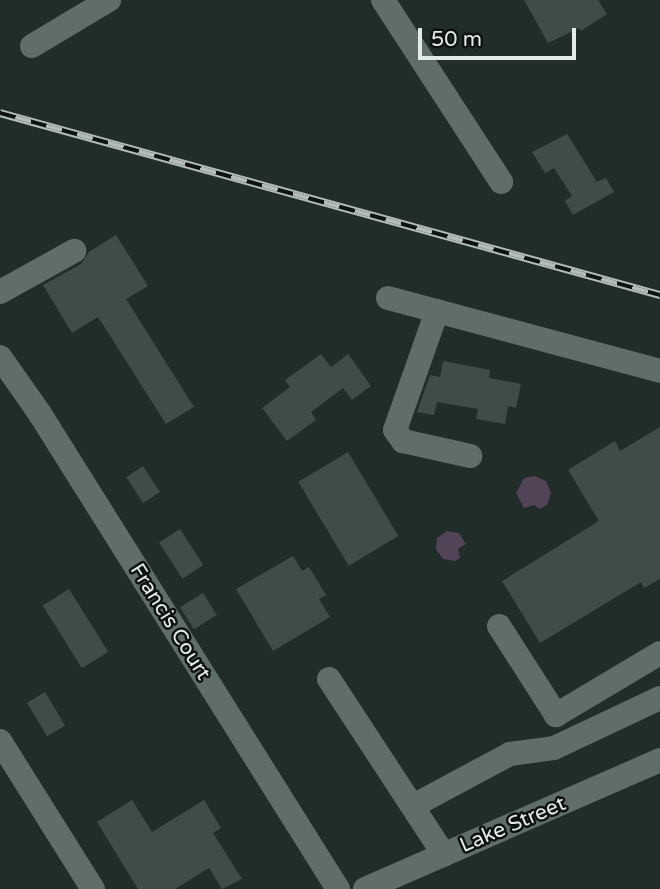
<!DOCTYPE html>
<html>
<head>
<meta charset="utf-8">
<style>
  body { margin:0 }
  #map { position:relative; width:660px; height:889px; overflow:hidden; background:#202d29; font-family:"Varela Round",sans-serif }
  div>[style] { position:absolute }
  .green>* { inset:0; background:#534357 }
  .building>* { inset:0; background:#3f4c48; transform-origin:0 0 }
  .minor>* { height:24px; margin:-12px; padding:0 12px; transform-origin:12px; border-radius:12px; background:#5f6e69 }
  .rail>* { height:8px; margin-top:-4px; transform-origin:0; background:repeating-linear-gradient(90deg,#0e1312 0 16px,#b3bcba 0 32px); box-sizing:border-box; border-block:2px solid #b3bcba }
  span { translate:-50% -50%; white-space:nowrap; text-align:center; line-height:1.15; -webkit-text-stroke:5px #0e1312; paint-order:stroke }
  .street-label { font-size:21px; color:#e3ebe9 }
  .scale { position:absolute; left:418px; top:28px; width:158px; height:32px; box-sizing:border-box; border:4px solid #e3ebe9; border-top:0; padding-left:9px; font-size:21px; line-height:24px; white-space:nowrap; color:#e3ebe9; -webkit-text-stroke:5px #0e1312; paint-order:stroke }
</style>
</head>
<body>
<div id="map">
  <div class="green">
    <div style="clip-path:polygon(535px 476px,546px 481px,551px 493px,547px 505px,540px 509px,534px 505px,524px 508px,516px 493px,524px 478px)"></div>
    <div style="clip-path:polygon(447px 531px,459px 533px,466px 544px,458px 549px,460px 558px,455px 561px,443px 559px,436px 549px,437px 538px)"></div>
  </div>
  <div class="building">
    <div style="clip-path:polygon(524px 0,598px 0,607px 14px,581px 31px,579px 28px,548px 43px)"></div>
    <div style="clip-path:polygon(567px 134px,597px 182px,606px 178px,614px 192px,573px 215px,565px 201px,572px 196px,554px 168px,545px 173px,532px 152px)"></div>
    <div style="clip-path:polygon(116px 235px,148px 286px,126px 299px,194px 407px,166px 424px,98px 317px,72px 333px,43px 285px,81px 264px,89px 252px)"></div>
    <div style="clip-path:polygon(321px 354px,331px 367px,348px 354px,371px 386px,352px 400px,343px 388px,311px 412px,316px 420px,287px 441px,262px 408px,290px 387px,285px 380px)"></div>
    <div style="clip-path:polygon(443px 361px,490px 370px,489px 378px,521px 384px,516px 408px,508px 406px,505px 424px,476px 419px,478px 409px,437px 402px,434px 415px,417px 412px,430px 375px,440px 377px)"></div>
    <div style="clip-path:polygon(660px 427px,660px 579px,644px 588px,641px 582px,540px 643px,502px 581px,599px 521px,568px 470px,615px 441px,620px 451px)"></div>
    <div style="left:348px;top:452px;width:98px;height:58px;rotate:59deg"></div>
    <div style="left:143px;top:466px;width:31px;height:20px;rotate:57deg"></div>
    <div style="left:180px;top:529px;width:43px;height:25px;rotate:57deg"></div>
    <div style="clip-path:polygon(293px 556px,302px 571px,309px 567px,326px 595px,319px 599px,330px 617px,273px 651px,236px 589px)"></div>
    <div style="left:69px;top:589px;width:74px;height:31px;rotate:58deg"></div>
    <div style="left:203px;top:593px;width:26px;height:27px;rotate:58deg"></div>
    <div style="left:45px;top:692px;width:39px;height:21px;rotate:59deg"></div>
    <div style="clip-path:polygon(132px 800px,152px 832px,204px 800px,221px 828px,213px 833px,242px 879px,222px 889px,209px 868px,175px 889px,138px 889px,97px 822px)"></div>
  </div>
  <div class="minor">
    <div style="left:383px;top:0;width:217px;rotate:57deg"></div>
    <div style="left:32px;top:46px;width:90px;rotate:-30.9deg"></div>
    <div style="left:0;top:292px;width:85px;rotate:-29deg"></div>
    <div style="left:388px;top:298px;width:282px;rotate:15deg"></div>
    <div style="left:437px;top:311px;width:126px;rotate:109.4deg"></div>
    <div style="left:395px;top:430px;width:14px;rotate:54deg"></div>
    <div style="left:403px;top:441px;width:69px;rotate:12.6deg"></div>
    <div style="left:0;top:357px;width:70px;rotate:54.9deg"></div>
    <div style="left:40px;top:414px;width:561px;rotate:57.9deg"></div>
    <div style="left:499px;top:626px;width:106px;rotate:57.4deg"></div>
    <div style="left:556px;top:715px;width:121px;rotate:-30.8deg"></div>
    <div style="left:329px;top:679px;width:210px;rotate:56.8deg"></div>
    <div style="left:0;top:741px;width:175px;rotate:57.9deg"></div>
    <div style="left:413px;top:806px;width:110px;rotate:-28.2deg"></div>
    <div style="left:510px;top:754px;width:44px;rotate:-7.8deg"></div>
    <div style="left:554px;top:748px;width:117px;rotate:-25.3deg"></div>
    <div style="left:365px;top:889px;width:322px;rotate:-23.6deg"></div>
  </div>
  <div class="rail">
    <div style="left:0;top:113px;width:685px;rotate:15.42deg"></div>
  </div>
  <div class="street-label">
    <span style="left:170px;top:622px;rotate:58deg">Francis Court</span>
    <span style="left:513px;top:825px;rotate:-23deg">Lake Street</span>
  </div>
  <div class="scale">50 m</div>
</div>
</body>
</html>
